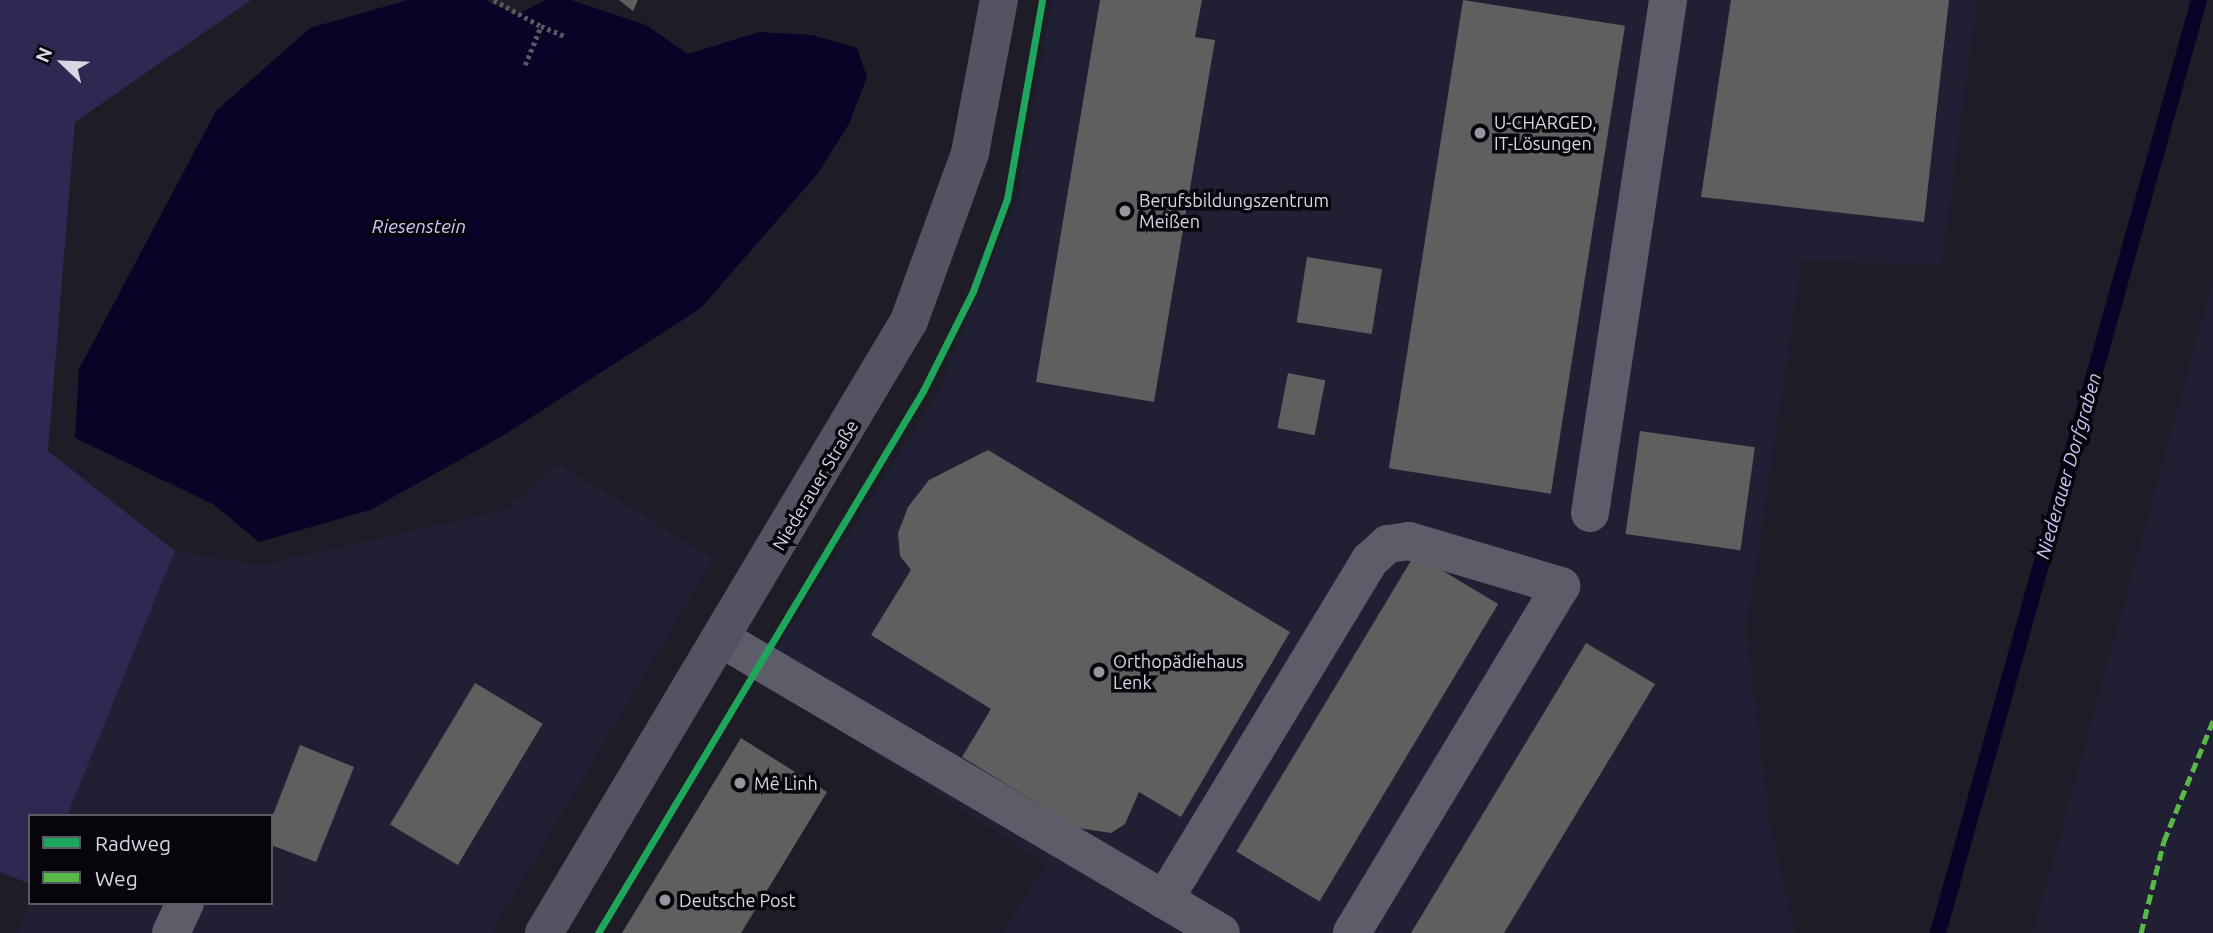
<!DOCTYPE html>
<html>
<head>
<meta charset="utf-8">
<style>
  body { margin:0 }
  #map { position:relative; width:2213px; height:933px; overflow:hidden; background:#1e1c26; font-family:Ubuntu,sans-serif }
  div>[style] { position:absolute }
  .built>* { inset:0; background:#211f33 }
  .green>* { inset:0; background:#2d2952 }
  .water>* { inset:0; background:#0a0327 }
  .stream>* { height:16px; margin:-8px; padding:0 8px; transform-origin:8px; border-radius:8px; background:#0a0327 }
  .building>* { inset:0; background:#615e5f; transform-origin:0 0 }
  .path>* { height:4.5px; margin-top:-2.25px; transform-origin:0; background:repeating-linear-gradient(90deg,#5a5862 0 3.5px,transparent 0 7px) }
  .minor>* { height:38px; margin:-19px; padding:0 19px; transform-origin:19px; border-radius:19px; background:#5d5d6a }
  .major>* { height:38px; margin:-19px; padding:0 19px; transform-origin:19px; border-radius:19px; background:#555362 }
  .quiet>* { height:5px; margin-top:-2.5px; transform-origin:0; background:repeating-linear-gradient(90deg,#58b947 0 10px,transparent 0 15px) }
  .cycleway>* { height:7px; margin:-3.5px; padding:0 3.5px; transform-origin:3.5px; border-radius:3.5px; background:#20a55d }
  .dots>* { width:19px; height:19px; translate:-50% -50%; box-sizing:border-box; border:4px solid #06060c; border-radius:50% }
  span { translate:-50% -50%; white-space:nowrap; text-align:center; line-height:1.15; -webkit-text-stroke:7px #06060c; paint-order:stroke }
  .poi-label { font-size:18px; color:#d7d7e3 }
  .left { translate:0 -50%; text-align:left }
  .street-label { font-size:18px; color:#d7d7e3 }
  .water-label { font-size:19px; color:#c9c9fc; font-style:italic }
  .legend { position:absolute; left:28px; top:814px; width:245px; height:91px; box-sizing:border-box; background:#06060c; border:2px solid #5a5a62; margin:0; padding:9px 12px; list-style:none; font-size:21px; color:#d7d7e3 }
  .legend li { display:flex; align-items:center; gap:14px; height:35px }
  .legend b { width:35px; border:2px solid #5a5a62 }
  .north { position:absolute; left:28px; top:28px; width:70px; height:70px; -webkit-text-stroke:5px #06060c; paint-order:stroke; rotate:293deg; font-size:19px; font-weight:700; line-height:28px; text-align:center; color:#d7d7e3 }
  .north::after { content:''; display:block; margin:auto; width:24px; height:32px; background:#d7d7e3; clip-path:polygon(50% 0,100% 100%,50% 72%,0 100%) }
</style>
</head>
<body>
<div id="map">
  <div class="built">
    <div style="clip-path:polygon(1052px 0,1978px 0,1941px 265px,1802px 261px,1746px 632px,1771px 829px,1795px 933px,1002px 933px,1046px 864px,758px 678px,938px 392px,1018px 196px)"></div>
    <div style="clip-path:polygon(2213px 280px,2213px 933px,2033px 933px)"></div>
    <div style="clip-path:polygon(559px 464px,713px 559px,491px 933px,16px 933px,30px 903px,271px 903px,271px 816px,67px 816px,175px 551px,261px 565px,504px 510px)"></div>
  </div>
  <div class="green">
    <div style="clip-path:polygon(0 0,251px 0,75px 122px,48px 451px,175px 551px,67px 816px,30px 816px,30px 884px,0 872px)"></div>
  </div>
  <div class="water">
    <div style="clip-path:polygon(408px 0,485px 0,517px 15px,545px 0,571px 0,646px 25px,688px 54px,759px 32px,812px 35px,857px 48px,867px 77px,850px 122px,819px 172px,701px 308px,499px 438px,370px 510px,259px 542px,213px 504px,75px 438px,79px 369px,216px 111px,310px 28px)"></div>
  </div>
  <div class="stream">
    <div style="left:1938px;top:933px;width:969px;rotate:-74.37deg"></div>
  </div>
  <div class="building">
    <div style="clip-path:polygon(619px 0,638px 0,633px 11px)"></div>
    <div style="clip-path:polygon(1100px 0,1202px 0,1195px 37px,1215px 40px,1154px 402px,1036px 382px)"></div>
    <div style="left:1463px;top:0;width:164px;height:474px;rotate:9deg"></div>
    <div style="clip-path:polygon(1731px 0,1949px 0,1924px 222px,1701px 197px)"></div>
    <div style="left:1307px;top:257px;width:76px;height:66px;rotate:9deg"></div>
    <div style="left:1288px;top:373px;width:38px;height:56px;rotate:11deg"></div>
    <div style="left:1640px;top:431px;width:116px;height:104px;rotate:8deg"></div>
    <div style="clip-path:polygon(988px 450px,1290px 632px,1181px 817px,1139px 792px,1125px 824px,1111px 833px,1078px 828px,962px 757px,991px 709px,871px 635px,911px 570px,900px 556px,898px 533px,908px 507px,929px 480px)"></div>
    <div style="left:1415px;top:554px;width:97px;height:347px;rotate:31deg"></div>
    <div style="clip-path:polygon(1586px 643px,1655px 684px,1504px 933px,1411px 933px)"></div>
    <div style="left:475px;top:683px;width:79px;height:165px;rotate:31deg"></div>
    <div style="clip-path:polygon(741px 738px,827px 792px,760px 902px,741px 933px,622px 933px)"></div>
    <div style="clip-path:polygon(300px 745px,354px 767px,316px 862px,271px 845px,271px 820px)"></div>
  </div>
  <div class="path">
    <div style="left:494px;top:0;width:54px;rotate:29deg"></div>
    <div style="left:525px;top:65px;width:42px;rotate:-67.7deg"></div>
    <div style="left:541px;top:26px;width:26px;rotate:23deg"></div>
  </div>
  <div class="minor">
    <div style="left:1590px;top:513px;width:519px;rotate:-81.35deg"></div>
    <div style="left:722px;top:639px;width:579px;rotate:30.51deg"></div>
    <div style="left:1164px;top:900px;width:398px;rotate:-58.8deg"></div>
    <div style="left:1370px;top:560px;width:24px;rotate:-42deg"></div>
    <div style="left:1388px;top:544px;width:21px;rotate:-8deg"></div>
    <div style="left:1409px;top:541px;width:159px;rotate:16.5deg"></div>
    <div style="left:1561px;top:586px;width:405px;rotate:121.1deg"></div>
    <div style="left:171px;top:933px;width:33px;rotate:-65deg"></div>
  </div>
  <div class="major">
    <div style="left:544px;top:933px;width:713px;rotate:-59.19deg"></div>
    <div style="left:909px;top:321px;width:179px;rotate:-70deg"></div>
    <div style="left:970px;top:153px;width:156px;rotate:-79.3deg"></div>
  </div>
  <div class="quiet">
    <div style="left:2141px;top:933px;width:95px;rotate:-76deg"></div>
    <div style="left:2164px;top:841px;width:130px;rotate:-67.8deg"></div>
  </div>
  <div class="cycleway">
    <div style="left:598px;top:933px;width:632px;rotate:-59.05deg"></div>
    <div style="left:923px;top:391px;width:112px;rotate:-63.4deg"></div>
    <div style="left:973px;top:291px;width:98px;rotate:-69.7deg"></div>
    <div style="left:1007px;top:199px;width:202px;rotate:-80deg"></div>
  </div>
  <div class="dots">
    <div style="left:1480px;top:133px;background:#9696a1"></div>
    <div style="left:1125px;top:211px;background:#9696a1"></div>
    <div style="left:1099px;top:672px;background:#9696a1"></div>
    <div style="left:740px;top:783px;background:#9696a1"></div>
    <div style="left:665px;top:900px;background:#9696a1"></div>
  </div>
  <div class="poi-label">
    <span class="left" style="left:1494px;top:133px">U-CHARGED,<br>IT-Lösungen</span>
    <span class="left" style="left:1139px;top:211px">Berufsbildungszentrum<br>Meißen</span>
    <span class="left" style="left:1113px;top:672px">Orthopädiehaus<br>Lenk</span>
    <span class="left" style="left:754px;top:783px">Mȇ Linh</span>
    <span class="left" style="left:679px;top:900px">Deutsche Post</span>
  </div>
  <div class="street-label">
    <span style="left:815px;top:485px;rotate:-59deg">Niederauer Straße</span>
  </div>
  <div class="water-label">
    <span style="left:419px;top:227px">Riesenstein</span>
    <span style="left:2069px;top:466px;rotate:-74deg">Niederauer Dorfgraben</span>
  </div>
  <ul class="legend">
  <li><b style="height:9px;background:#20a55d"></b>Radweg</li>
  <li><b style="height:9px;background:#58b947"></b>Weg</li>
  </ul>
  <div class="north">N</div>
</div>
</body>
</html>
